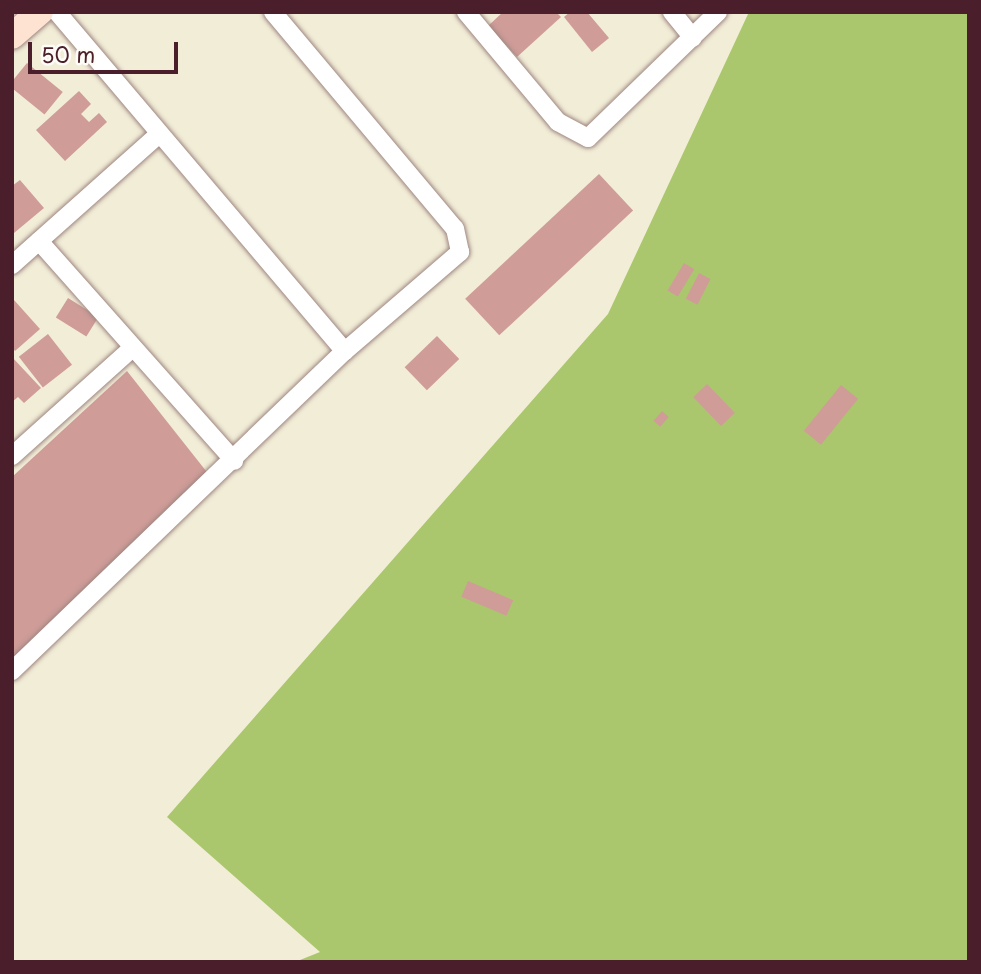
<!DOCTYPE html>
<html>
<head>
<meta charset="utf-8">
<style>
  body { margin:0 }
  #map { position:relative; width:981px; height:974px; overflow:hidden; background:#f2edd7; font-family:"Playpen Sans",sans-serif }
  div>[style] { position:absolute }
  .green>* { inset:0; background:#aac76e }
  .building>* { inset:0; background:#cf9c98; transform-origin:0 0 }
  .roads { filter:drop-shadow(0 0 2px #9e8681) drop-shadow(0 0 2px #9e8681) }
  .minor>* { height:18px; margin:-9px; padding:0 9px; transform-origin:9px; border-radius:9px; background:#fff }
  .secondary>* { height:26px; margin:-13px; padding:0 13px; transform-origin:13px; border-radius:13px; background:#fee3d2 }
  span { translate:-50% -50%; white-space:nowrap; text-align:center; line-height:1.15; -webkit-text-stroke:7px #fdfcf7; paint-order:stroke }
  .frame { position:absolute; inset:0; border:14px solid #4a1f2b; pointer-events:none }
  .scale { position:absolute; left:28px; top:42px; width:150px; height:32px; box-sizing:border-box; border:4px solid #4a1f2b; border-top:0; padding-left:9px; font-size:21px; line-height:24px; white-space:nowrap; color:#4a1f2b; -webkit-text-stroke:5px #fdfcf7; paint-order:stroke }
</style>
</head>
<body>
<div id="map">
  <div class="green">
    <div style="clip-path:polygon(749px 12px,969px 12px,969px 962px,295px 962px,320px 952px,167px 817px,608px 314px)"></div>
  </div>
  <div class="building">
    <div style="clip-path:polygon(503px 12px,556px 12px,561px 17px,517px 57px,488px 26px)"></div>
    <div style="clip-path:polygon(570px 12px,587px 12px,609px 38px,592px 52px,564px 17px)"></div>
    <div style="left:27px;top:63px;width:46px;height:29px;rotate:39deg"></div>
    <div style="clip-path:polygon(79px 91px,91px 104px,81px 114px,89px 122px,99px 113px,107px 122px,65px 161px,36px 130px)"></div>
    <div style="left:599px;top:174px;width:50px;height:183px;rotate:47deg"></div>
    <div style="clip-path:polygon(20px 180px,44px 208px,14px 233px,12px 186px)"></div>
    <div style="left:684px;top:263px;width:12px;height:32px;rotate:31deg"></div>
    <div style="left:699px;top:273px;width:13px;height:29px;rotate:27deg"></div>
    <div style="left:68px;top:298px;width:36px;height:23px;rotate:32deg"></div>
    <div style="clip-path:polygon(14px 300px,40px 329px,15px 351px,12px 347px)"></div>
    <div style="left:48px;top:334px;width:39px;height:37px;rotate:52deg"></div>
    <div style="left:437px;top:336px;width:32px;height:45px;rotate:46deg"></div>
    <div style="clip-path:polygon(12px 357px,41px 388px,24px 403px,18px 397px,12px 402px)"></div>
    <div style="clip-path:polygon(127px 371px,210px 476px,12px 664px,12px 477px)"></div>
    <div style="left:707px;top:384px;width:40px;height:19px;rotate:46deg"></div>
    <div style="left:841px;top:385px;width:22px;height:59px;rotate:39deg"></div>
    <div style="left:662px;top:411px;width:9px;height:13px;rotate:41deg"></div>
    <div style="left:468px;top:581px;width:49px;height:17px;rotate:23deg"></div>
  </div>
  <div class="roads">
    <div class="minor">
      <div style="left:57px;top:12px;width:445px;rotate:49.7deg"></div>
      <div style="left:466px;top:12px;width:143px;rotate:50.1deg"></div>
      <div style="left:558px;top:122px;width:34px;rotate:28deg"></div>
      <div style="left:588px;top:138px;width:181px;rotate:-44.1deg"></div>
      <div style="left:672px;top:12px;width:33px;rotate:51deg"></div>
      <div style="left:39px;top:241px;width:294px;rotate:48.4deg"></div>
      <div style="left:12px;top:265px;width:194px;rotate:-41.7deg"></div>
      <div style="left:12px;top:456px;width:159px;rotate:-41.9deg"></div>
      <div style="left:12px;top:671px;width:462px;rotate:-43.9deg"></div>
      <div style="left:345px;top:351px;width:152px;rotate:-40.7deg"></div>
      <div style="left:460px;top:252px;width:24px;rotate:-102deg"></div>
      <div style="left:455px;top:229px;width:283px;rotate:-130deg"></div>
    </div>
    <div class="secondary">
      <div style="left:12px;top:36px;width:37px;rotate:-41deg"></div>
    </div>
  </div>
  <div class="frame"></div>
  <div class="scale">50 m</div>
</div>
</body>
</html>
